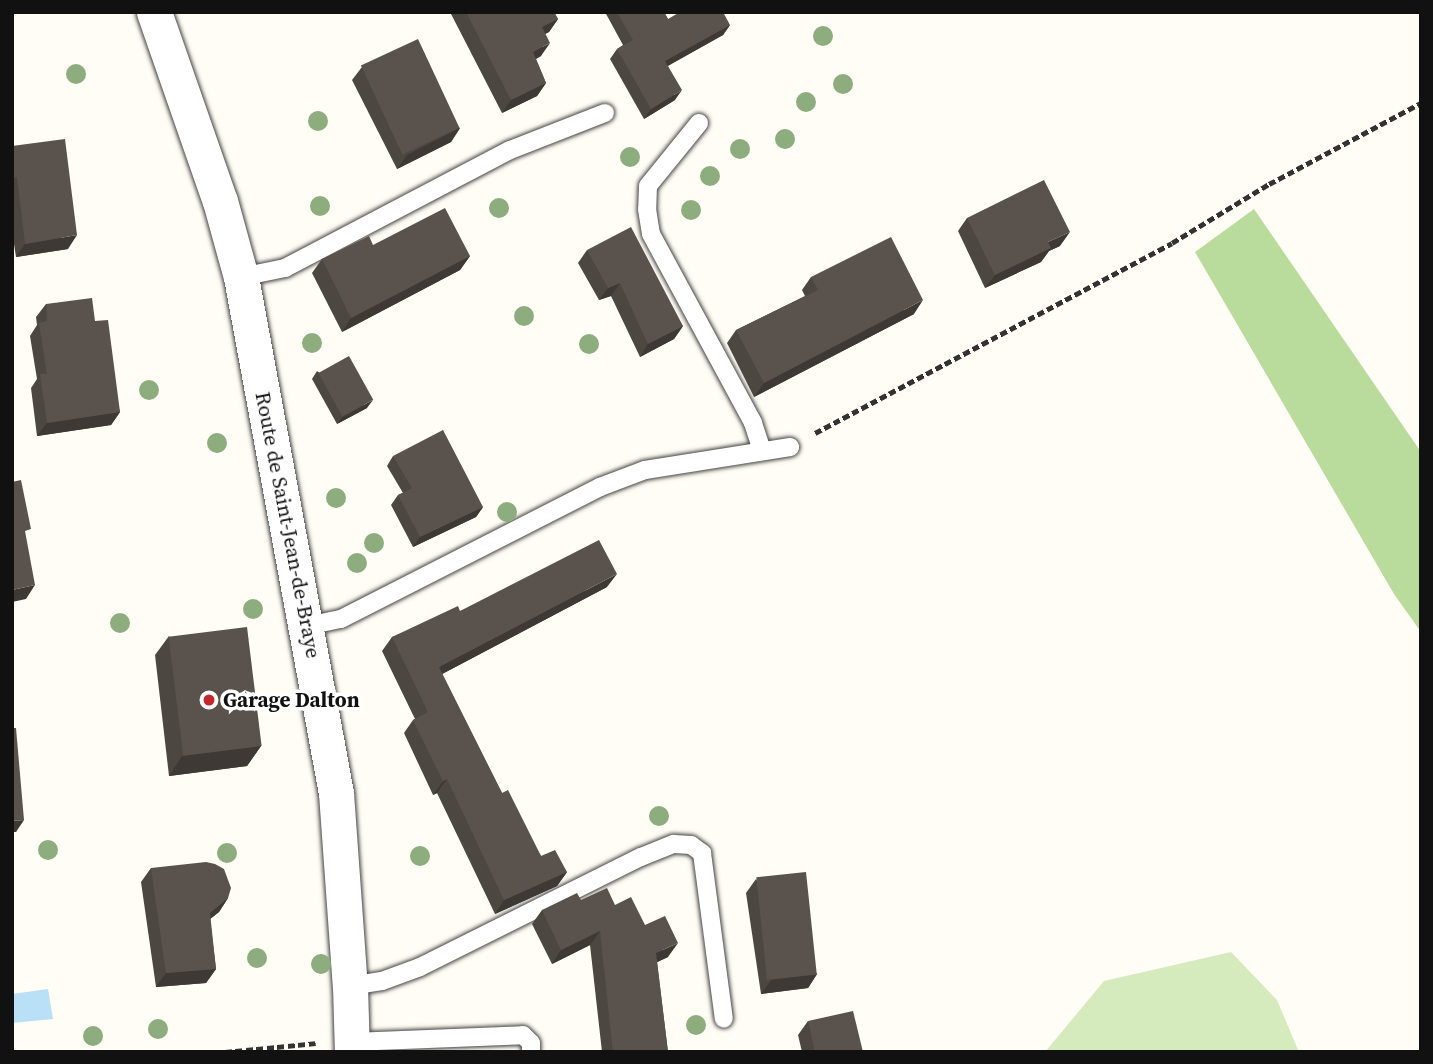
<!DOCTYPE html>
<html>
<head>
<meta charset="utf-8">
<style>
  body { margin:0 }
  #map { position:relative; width:1433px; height:1064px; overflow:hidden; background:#fffdf5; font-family:"Source Serif 4",serif }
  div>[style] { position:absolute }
  .green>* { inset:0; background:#d5ebbd }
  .forest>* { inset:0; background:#b9dc9c }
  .water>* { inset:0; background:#b9e0f7 }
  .path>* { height:4.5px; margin-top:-2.25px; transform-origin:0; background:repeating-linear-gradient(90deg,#333 0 7px,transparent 0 10.5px) }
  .roads { filter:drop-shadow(0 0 2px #444) drop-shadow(0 0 2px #444) }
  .lane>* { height:18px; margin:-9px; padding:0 9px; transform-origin:9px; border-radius:9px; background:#fff }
  .street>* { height:35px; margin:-17.5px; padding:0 17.5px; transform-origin:17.5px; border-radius:17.5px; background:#fff }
  .trees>* { width:20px; height:20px; margin:-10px; border-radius:50%; background:#8dad7f }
  .wall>* { inset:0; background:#4d4742 }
  .shaded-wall>* { inset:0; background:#3f3936 }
  .building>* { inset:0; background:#5a524d; transform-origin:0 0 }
  .dots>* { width:19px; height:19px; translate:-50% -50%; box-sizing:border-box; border:4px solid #fff; border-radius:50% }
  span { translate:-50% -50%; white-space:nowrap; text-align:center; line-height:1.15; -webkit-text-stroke:7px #fff; paint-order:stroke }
  .street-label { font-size:21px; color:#111 }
  .poi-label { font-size:21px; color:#111; font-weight:700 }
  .left { translate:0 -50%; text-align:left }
  .frame { position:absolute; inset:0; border:14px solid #111; pointer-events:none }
</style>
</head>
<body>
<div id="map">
  <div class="green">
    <div style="clip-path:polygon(1231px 952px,1277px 1000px,1299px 1052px,1045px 1052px,1104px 981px)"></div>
  </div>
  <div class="forest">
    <div style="clip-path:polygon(1254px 209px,1421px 452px,1421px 632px,1394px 594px,1195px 252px)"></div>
  </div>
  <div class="water">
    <div style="clip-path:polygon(48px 989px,53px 1019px,12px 1023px,12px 994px)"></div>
  </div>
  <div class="path">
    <div style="left:815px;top:433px;width:404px;rotate:-28deg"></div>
    <div style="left:1172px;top:243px;width:114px;rotate:-31.3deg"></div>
    <div style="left:1269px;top:184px;width:172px;rotate:-28.1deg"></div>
    <div style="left:225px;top:1052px;width:91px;rotate:-5.6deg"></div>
  </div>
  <div class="roads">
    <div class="lane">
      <div style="left:699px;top:123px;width:81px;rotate:129deg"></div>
      <div style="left:648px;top:186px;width:23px;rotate:92deg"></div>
      <div style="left:647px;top:209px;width:25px;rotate:81deg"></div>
      <div style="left:651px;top:234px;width:215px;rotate:61.6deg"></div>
      <div style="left:753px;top:423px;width:29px;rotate:72deg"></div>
      <div style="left:241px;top:277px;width:45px;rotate:-11.6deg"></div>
      <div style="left:285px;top:268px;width:254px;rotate:-27.7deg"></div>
      <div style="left:510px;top:150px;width:102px;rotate:-21.3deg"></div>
      <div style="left:307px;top:626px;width:35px;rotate:-12deg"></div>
      <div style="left:341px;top:619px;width:291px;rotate:-27deg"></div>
      <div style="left:600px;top:487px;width:48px;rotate:-20.7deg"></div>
      <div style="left:645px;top:470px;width:147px;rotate:-9deg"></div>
      <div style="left:350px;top:986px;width:32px;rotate:-9deg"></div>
      <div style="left:382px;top:981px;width:40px;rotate:-20.2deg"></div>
      <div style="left:420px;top:967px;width:247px;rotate:-26.5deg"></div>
      <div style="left:641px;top:857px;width:35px;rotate:-22deg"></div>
      <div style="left:674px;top:844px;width:17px;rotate:3deg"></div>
      <div style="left:691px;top:845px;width:14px;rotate:36deg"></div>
      <div style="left:702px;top:853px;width:167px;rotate:82.5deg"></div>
      <div style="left:352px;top:1042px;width:171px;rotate:-2.3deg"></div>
      <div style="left:523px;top:1035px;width:11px;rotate:45deg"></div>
      <div style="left:531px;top:1043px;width:9px;rotate:90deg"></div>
    </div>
    <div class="street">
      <div style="left:154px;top:12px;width:200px;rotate:70.8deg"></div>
      <div style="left:220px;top:201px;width:79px;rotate:74.6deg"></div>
      <div style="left:241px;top:277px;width:525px;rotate:79.57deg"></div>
      <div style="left:336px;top:793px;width:194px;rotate:85.9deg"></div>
      <div style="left:350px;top:986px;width:66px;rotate:88.3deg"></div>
    </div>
  </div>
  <div class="trees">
    <div style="left:823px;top:36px"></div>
    <div style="left:76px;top:74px"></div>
    <div style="left:843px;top:84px"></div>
    <div style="left:806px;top:102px"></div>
    <div style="left:318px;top:121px"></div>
    <div style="left:785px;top:139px"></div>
    <div style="left:740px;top:149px"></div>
    <div style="left:630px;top:157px"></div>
    <div style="left:710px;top:176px"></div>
    <div style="left:320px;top:206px"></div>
    <div style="left:499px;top:208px"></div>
    <div style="left:691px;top:210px"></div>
    <div style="left:524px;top:316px"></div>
    <div style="left:312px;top:343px"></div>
    <div style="left:589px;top:344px"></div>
    <div style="left:149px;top:390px"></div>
    <div style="left:217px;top:443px"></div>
    <div style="left:336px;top:498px"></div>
    <div style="left:507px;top:512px"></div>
    <div style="left:374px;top:543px"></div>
    <div style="left:357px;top:563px"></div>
    <div style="left:253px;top:609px"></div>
    <div style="left:120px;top:623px"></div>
    <div style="left:659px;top:816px"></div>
    <div style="left:48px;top:850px"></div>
    <div style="left:227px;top:853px"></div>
    <div style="left:420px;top:856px"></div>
    <div style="left:257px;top:958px"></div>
    <div style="left:321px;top:964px"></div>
    <div style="left:696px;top:1025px"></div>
    <div style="left:158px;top:1029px"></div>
    <div style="left:93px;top:1036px"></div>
  </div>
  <div class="wall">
    <div style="clip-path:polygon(450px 12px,554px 12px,558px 19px,549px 32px,545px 34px,541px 56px,536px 59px,546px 83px,537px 96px,502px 113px)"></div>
    <div style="clip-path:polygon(605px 12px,664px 12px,668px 19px,730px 25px,723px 35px,668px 66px,675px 100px,644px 119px,610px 59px,617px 49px,623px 45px)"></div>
    <div style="clip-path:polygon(362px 67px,460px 128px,451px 142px,397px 169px,352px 80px)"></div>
    <div style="clip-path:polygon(12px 146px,68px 249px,16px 257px,12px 231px)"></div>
    <div style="clip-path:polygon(967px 218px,1060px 246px,1049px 251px,1041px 262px,985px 288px,958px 231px)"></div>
    <div style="clip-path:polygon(373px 245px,470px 256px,460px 270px,342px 332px,312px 273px,322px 259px)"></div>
    <div style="clip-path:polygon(587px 250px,683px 326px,674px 339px,640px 357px,611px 296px,599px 300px,578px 263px)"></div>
    <div style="clip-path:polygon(811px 277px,914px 314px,754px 397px,727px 343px,736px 330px,805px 296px,802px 290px)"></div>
    <div style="clip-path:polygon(46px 304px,95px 321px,120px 412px,111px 425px,37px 436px,31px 388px,37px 379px,30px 336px,37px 325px,36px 317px)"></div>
    <div style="clip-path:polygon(317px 371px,367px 408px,337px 424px,312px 379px)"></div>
    <div style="clip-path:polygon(393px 456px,483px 507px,476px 517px,413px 547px,391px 505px,398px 495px,403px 493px,387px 466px)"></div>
    <div style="clip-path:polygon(607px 587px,442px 674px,502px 793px,541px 856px,567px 872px,557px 886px,495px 914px,437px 793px,433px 795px,404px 733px,413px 720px,415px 719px,382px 651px,392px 637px,460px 611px)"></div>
    <div style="clip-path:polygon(169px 636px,261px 746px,247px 766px,169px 776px,155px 655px)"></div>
    <div style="clip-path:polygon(151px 868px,228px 898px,219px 912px,210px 919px,216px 969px,206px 983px,156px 987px,141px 882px)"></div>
    <div style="clip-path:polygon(756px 879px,817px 974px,808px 988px,761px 994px,746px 893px)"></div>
    <div style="clip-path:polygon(581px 900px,615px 905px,645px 925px,668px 957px,657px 962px,668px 1052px,602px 1052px,590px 945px,552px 964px,532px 924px,542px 910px)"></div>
    <div style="clip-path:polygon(808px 1021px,863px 1052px,802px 1052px,798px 1035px)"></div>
  </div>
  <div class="shaded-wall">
    <div style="clip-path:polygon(558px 19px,549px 32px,533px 40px,542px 27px)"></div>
    <div style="clip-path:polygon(730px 25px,723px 35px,658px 71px,665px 61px)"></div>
    <div style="clip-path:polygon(550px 43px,541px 56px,524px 65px,533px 52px)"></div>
    <div style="clip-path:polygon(546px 83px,537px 96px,502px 113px,511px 100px)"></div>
    <div style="clip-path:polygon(682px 90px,675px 100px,644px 119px,651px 109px)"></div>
    <div style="clip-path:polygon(460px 128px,451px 142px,397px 169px,407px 155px)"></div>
    <div style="clip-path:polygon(1070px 232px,1060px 246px,1049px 251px,1041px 262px,985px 288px,995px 275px,1048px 242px)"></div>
    <div style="clip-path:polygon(77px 235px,68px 249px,16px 257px,25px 244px)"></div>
    <div style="clip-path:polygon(470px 256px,460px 270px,342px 332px,351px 318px)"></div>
    <div style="clip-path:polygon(620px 283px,611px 296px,599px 300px,608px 288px)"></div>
    <div style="clip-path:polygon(923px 300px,914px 314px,754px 397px,764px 383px)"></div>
    <div style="clip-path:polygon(683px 326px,674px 339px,640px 357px,648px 344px)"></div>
    <div style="clip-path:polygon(373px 400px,367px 408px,337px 424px,343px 416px)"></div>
    <div style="clip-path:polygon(120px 412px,111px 425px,37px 436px,47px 423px)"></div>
    <div style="clip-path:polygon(483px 507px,476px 517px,413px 547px,420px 537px)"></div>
    <div style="clip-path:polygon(617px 574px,607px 587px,429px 681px,439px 667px)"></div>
    <div style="clip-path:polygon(35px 585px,26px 599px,12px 602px,12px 590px)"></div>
    <div style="clip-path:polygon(261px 746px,247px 766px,169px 776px,182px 756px)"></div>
    <div style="clip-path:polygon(447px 779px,437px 793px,433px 795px,443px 781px)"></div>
    <div style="clip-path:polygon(24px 820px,16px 832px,12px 832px,12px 821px)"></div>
    <div style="clip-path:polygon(567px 872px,557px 886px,495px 914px,504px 900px)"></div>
    <div style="clip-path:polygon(228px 898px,219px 912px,200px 927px,210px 913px)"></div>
    <div style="clip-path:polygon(600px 931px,590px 945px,552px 964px,561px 950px)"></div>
    <div style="clip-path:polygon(678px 943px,668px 957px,647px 967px,656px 953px)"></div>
    <div style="clip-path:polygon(216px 969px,206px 983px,156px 987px,166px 973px)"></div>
    <div style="clip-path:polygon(817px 974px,808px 988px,761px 994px,771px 980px)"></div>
  </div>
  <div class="building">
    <div style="clip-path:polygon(466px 12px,554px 12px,558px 19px,542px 27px,550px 43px,533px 52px,546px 83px,511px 100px)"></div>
    <div style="clip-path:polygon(617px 12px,664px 12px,668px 19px,680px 12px,723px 12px,730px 25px,665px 61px,682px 90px,651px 109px,617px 49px,633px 40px)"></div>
    <div style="left:418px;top:39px;width:98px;height:63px;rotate:65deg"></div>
    <div style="clip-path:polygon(65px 139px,77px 235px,25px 244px,17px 177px,12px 178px,12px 146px)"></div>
    <div style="clip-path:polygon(1044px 180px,1070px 232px,1048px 242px,1051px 248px,995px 275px,967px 218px)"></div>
    <div style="clip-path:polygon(445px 208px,470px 256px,351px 318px,322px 259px,369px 236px,373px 245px)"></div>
    <div style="clip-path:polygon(631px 227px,683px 326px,648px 344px,620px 283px,608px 288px,587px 250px)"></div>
    <div style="clip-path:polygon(891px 237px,923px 300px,764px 383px,736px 330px,818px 290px,811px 277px)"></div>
    <div style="clip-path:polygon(92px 298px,95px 321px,108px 320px,120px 412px,47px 423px,40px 374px,47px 374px,39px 323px,47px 321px,46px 304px)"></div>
    <div style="left:349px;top:356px;width:50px;height:35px;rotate:61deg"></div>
    <div style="clip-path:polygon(443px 430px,483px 507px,420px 537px,398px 495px,412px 488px,393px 456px)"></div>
    <div style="clip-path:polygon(21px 480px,31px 529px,25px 531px,35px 585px,12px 590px,12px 482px)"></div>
    <div style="clip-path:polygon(599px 540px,617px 574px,439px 667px,502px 793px,508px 790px,541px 856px,555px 850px,567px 872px,504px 900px,447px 779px,443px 781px,413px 720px,428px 712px,392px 637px,458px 606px,460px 611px)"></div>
    <div style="left:247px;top:627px;width:120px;height:79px;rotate:83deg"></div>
    <div style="clip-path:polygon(12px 728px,16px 728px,24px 820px,12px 821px)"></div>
    <div style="clip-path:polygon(206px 862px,215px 864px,224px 869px,231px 888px,228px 898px,210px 913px,216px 969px,166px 973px,151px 868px)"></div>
    <div style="left:806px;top:872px;width:103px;height:50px;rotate:84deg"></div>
    <div style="clip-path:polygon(607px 888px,615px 905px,631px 897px,645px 925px,665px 916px,678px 943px,656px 953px,668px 1052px,613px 1052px,600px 931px,561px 950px,542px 910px,577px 893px,581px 900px)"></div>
    <div style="clip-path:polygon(853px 1011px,863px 1052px,815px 1052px,808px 1021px)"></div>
  </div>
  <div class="dots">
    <div style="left:209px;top:700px;background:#c4262e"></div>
  </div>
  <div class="street-label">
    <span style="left:288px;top:525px;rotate:79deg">Route de Saint-Jean-de-Braye</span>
  </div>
  <div class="poi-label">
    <span class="left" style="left:223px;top:700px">Garage Dalton</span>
  </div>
  <div class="frame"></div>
</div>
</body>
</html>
